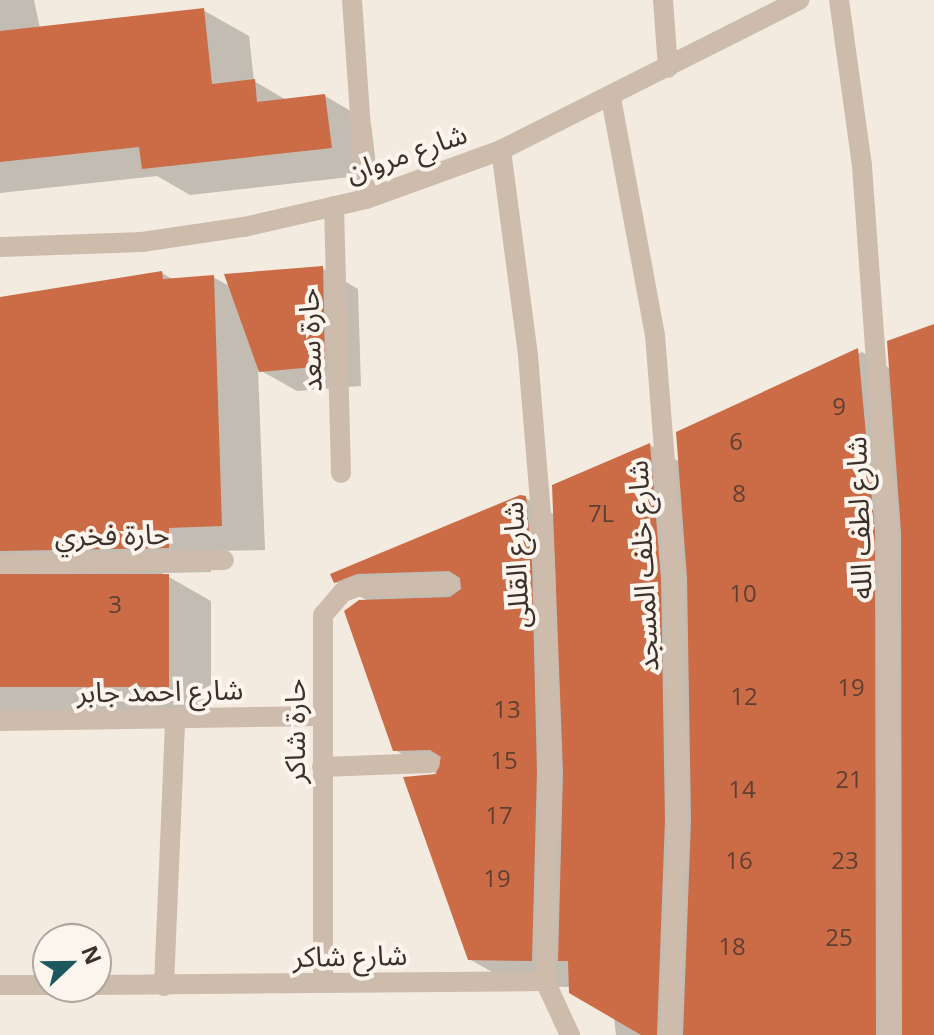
<!DOCTYPE html>
<html>
<head>
<meta charset="utf-8">
<style>
  body { margin:0 }
  #map { position:relative; width:934px; height:1035px; overflow:hidden; background:#f4ebe0; font-family:"Open Sans","Noto Sans Arabic",sans-serif }
  div>[style] { position:absolute }
  .shadow>* { inset:0; background:#0003 }
  .building>* { inset:0; background:#cb6c47; transform-origin:0 0 }
  .street>* { height:20px; margin:-10px; padding:0 10px; transform-origin:10px; border-radius:10px; background:#cdbcab }
  span { translate:-50% -50%; white-space:nowrap; text-align:center; line-height:1.15; -webkit-text-stroke:8px #fbf5ed; paint-order:stroke }
  .number-label { font-size:24px; color:#5f3f31 }
  .number-label span { -webkit-text-stroke-width:0 }
  .street-label { font-size:28px; color:#3b302a }
  .north { position:absolute; left:32px; top:923px; width:80px; height:80px; box-sizing:border-box; background:#fbf5ed; border:2px solid #aea69f; border-radius:50%; rotate:68deg; font-size:22px; font-weight:700; line-height:32px; text-align:center; color:#3b302a }
  .north::after { content:''; display:block; margin:auto; width:28px; height:36px; background:#1d585f; clip-path:polygon(50% 0,100% 100%,50% 72%,0 100%) }
</style>
</head>
<body>
<div id="map">
  <div class="shadow">
    <div style="clip-path:polygon(0 0,34px 0,40px 28px,203px 10px,249px 36px,254px 81px,288px 101px,325px 96px,371px 123px,377px 174px,190px 195px,157px 176px,0 193px)"></div>
    <div style="clip-path:polygon(322px 268px,358px 289px,361px 386px,297px 391px,258px 369px,265px 550px,211px 551px,211px 572px,162px 573px,211px 601px,211px 711px,0 712px,0 299px,162px 273px,174px 280px,213px 277px,231px 287px)"></div>
    <div style="clip-path:polygon(934px 326px,934px 1035px,616px 1035px,614px 1017px,571px 987px,517px 986px,469px 959px,440px 776px,395px 750px,370px 602px,335px 582px,526px 498px,555px 515px,554px 487px,650px 445px,680px 462px,678px 433px,862px 352px,891px 369px)"></div>
  </div>
  <div class="building">
    <div style="clip-path:polygon(204px 8px,212px 84px,255px 79px,257px 102px,325px 94px,332px 148px,142px 169px,139px 147px,0 162px,0 31px)"></div>
    <div style="clip-path:polygon(323px 266px,325px 366px,259px 372px,224px 274px)"></div>
    <div style="clip-path:polygon(162px 271px,163px 279px,214px 275px,222px 526px,169px 528px,169px 548px,0 551px,0 297px)"></div>
    <div style="clip-path:polygon(934px 324px,934px 1035px,902px 1035px,901px 532px,887px 341px)"></div>
    <div style="clip-path:polygon(858px 348px,875px 532px,876px 1035px,683px 1035px,691px 820px,687px 578px,676px 432px)"></div>
    <div style="clip-path:polygon(650px 443px,661px 579px,665px 820px,657px 1035px,641px 1035px,569px 993px,568px 961px,558px 961px,563px 772px,552px 485px)"></div>
    <div style="clip-path:polygon(520px 495px,526px 496px,532px 565px,537px 772px,532px 961px,468px 960px,403px 777px,436px 774px,441px 757px,430px 750px,393px 751px,344px 611px,359px 600px,450px 597px,461px 589px,460px 578px,449px 571px,357px 574px,334px 583px,330px 574px)"></div>
    <div style="left:169px;top:574px;width:113px;height:169px;rotate:90deg"></div>
  </div>
  <div class="street">
    <div style="left:352px;top:0;width:199px;rotate:86deg"></div>
    <div style="left:663px;top:0;width:68px;rotate:85.8deg"></div>
    <div style="left:839px;top:0;width:168px;rotate:82.1deg"></div>
    <div style="left:862px;top:166px;width:367px;rotate:85.9deg"></div>
    <div style="left:888px;top:532px;width:503px;rotate:89.89deg"></div>
    <div style="left:611px;top:98px;width:241px;rotate:79.5deg"></div>
    <div style="left:655px;top:335px;width:244px;rotate:85.5deg"></div>
    <div style="left:674px;top:578px;width:242px;rotate:89.1deg"></div>
    <div style="left:678px;top:820px;width:215px;rotate:92.1deg"></div>
    <div style="left:501px;top:150px;width:208px;rotate:82.5deg"></div>
    <div style="left:528px;top:356px;width:209px;rotate:85.3deg"></div>
    <div style="left:545px;top:564px;width:208px;rotate:88.6deg"></div>
    <div style="left:550px;top:772px;width:209px;rotate:91.4deg"></div>
    <div style="left:334px;top:206px;width:267px;rotate:88.5deg"></div>
    <div style="left:0;top:247px;width:142px;rotate:-2deg"></div>
    <div style="left:142px;top:242px;width:103px;rotate:-8.4deg"></div>
    <div style="left:244px;top:227px;width:125px;rotate:-12.9deg"></div>
    <div style="left:366px;top:199px;width:144px;rotate:-19.9deg"></div>
    <div style="left:501px;top:150px;width:334px;rotate:-26.7deg"></div>
    <div style="left:0;top:564px;width:224px;rotate:-1deg"></div>
    <div style="left:0;top:721px;width:321px;rotate:-0.9deg"></div>
    <div style="left:322px;top:767px;width:108px;rotate:-2.1deg"></div>
    <div style="left:323px;top:983px;width:368px;rotate:-90deg"></div>
    <div style="left:323px;top:615px;width:30px;rotate:-49deg"></div>
    <div style="left:343px;top:592px;width:15px;rotate:-20deg"></div>
    <div style="left:357px;top:587px;width:92px;rotate:-1.9deg"></div>
    <div style="left:0;top:985px;width:48px"></div>
    <div style="left:96px;top:985px;width:449px;rotate:-0.5deg"></div>
    <div style="left:545px;top:981px;width:60px;rotate:65.2deg"></div>
    <div style="left:164px;top:986px;width:268px;rotate:-87.6deg"></div>
  </div>
  <div class="number-label">
    <span style="left:839px;top:406px">9</span>
    <span style="left:736px;top:441px">6</span>
    <span style="left:739px;top:493px">8</span>
    <span style="left:601px;top:513px">7L</span>
    <span style="left:743px;top:593px">10</span>
    <span style="left:115px;top:604px">3</span>
    <span style="left:851px;top:687px">19</span>
    <span style="left:744px;top:696px">12</span>
    <span style="left:507px;top:709px">13</span>
    <span style="left:504px;top:760px">15</span>
    <span style="left:849px;top:779px">21</span>
    <span style="left:742px;top:789px">14</span>
    <span style="left:499px;top:815px">17</span>
    <span style="left:739px;top:860px">16</span>
    <span style="left:845px;top:860px">23</span>
    <span style="left:497px;top:878px">19</span>
    <span style="left:839px;top:937px">25</span>
    <span style="left:732px;top:946px">18</span>
  </div>
  <div class="street-label">
    <span style="left:406px;top:152px;rotate:-19deg">شارع مروان</span>
    <span style="left:309px;top:340px;rotate:-92deg">حارة سعد</span>
    <span style="left:858px;top:518px;rotate:-92deg">شارع لطف الله</span>
    <span style="left:112px;top:534px;rotate:-1deg">حارة فخري</span>
    <span style="left:515px;top:565px;rotate:-93deg">شارع القللى</span>
    <span style="left:642px;top:566px;rotate:-93deg">شارع خلف المسجد</span>
    <span style="left:160px;top:690px;rotate:-1deg">شارع احمد جابر</span>
    <span style="left:294px;top:731px;rotate:-90deg">حارة شاكر</span>
    <span style="left:350px;top:955px;rotate:-1deg">شارع شاكر</span>
  </div>
  <div class="north">N</div>
</div>
</body>
</html>
